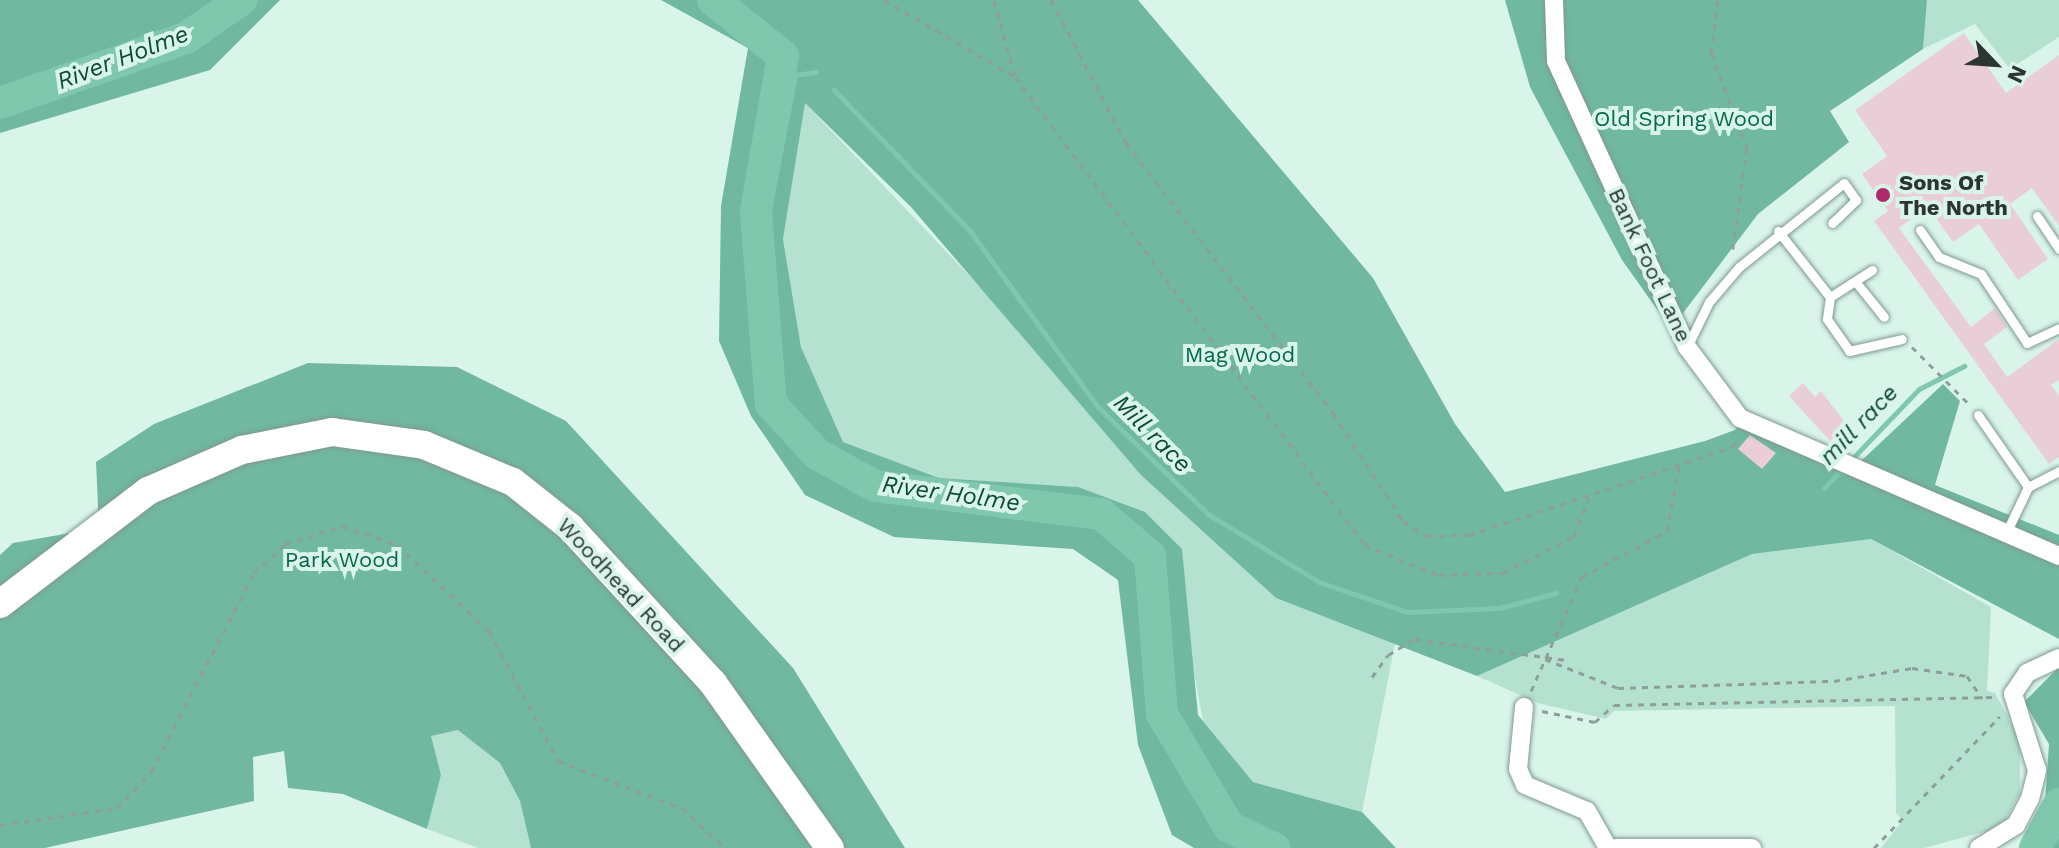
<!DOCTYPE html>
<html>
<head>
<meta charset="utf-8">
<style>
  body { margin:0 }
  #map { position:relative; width:2059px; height:848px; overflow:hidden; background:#d9f5ea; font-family:"Work Sans",sans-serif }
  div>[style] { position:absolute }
  .green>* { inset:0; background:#b5e2d0 }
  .forest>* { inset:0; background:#70b89f }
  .stream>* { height:5px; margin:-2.5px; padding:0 2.5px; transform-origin:2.5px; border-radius:2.5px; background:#7fc8ae }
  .river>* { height:32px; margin:-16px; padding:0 16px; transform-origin:16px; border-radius:16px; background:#7fc8ae }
  .building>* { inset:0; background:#e9ced8 }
  .path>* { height:3px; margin-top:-1.5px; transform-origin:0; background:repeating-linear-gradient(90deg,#8ca098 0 6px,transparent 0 12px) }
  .roads { filter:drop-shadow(0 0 2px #80998f) drop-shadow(0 0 2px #80998f) }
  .service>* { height:9px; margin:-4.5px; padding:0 4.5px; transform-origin:4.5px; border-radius:4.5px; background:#fff }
  .minor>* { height:18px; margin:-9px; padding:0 9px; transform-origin:9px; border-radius:9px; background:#fff }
  .primary>* { height:28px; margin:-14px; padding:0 14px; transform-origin:14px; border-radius:14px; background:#fff }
  .dots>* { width:22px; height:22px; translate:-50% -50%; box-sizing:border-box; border:4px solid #d9f5ea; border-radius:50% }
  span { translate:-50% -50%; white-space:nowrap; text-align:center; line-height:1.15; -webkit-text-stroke:8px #d9f5ea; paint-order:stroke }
  .park-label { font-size:22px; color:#04674f }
  .poi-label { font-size:22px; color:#2b3531; font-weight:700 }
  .left { translate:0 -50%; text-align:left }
  .street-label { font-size:22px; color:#2b3531 }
  .water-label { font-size:24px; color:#0b4939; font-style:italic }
  .north { position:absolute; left:1955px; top:24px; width:80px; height:80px; -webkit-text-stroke:6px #d9f5ea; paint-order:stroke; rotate:115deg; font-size:22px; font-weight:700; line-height:32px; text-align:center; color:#2b3531 }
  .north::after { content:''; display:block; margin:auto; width:28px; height:36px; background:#2b3531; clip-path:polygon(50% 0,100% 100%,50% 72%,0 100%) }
</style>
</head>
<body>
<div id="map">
  <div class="green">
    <div style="clip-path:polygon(1927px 0,2059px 0,2059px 37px,2010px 69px,1975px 24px,1923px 49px)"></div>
    <div style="clip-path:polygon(804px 102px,1276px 598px,1395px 644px,1362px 812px,1253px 782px,1203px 721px,1186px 629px,1182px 549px,1078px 487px,939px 478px,843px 442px,801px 347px,783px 239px)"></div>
    <div style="clip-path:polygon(1871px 539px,1991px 607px,1987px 691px,1995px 693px,2020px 740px,2020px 793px,2002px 827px,1924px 848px,1881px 848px,1903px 820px,1896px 813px,1895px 706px,1614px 711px,1606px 719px,1538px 703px,1477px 676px,1752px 554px)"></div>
    <div style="clip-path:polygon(459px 730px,500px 763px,520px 801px,531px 848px,478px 848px,427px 829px,441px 775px,430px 735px)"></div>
  </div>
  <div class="forest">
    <div style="clip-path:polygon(0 0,280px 0,210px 70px,0 133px)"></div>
    <div style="clip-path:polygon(661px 0,1138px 0,1373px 278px,1455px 424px,1505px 492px,1705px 441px,1735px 430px,1746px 414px,1860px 462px,1943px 384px,1960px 401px,1935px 485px,2059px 535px,2059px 639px,1871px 539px,1752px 554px,1477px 676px,1276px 598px,1141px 475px,911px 207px,805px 103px,783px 239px,801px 347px,843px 442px,939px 478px,1078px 487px,1145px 512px,1182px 549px,1198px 715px,1253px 782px,1362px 812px,1396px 848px,1194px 848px,1172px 835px,1138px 745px,1118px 580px,1073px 549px,894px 537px,805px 495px,751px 416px,719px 341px,721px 206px,748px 48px)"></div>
    <div style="clip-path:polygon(1505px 0,1927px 0,1923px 49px,1830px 111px,1849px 142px,1758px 214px,1671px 329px,1622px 260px,1530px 87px)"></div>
    <div style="clip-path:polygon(308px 363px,457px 367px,566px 421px,793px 668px,905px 848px,531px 848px,520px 801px,500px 763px,458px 730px,431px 736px,441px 775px,427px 829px,343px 794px,288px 788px,284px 751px,253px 757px,254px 801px,45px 848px,0 848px,0 555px,13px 543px,99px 528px,96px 462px,154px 424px)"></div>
    <div style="clip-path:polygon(2059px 667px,2059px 848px,2019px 848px,2045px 802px,2049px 744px,2024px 702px)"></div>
  </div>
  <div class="stream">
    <div style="left:834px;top:90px;width:196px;rotate:46deg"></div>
    <div style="left:970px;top:231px;width:218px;rotate:54deg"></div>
    <div style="left:1098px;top:407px;width:153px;rotate:44.2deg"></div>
    <div style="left:1208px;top:514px;width:130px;rotate:31.5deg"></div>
    <div style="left:1319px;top:582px;width:93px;rotate:18.8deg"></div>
    <div style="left:1407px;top:612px;width:92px;rotate:-2.5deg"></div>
    <div style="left:1499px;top:608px;width:59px;rotate:-14.7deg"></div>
    <div style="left:762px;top:245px;width:173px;rotate:-79deg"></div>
    <div style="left:795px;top:75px;width:21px;rotate:-8deg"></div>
    <div style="left:1824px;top:488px;width:137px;rotate:-46.2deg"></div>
    <div style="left:1919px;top:389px;width:51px;rotate:-27.1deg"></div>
  </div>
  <div class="river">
    <div style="left:713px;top:0;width:90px;rotate:38.7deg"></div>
    <div style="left:783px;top:56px;width:157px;rotate:99.9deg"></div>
    <div style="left:756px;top:211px;width:194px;rotate:85.6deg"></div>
    <div style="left:771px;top:404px;width:68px;rotate:47.4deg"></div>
    <div style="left:817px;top:454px;width:66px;rotate:28.9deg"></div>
    <div style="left:875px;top:486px;width:228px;rotate:7.1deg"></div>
    <div style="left:1101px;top:514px;width:65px;rotate:40.6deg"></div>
    <div style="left:1150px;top:556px;width:158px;rotate:85.7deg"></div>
    <div style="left:1162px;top:714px;width:131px;rotate:59.3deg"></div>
    <div style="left:1229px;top:827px;width:50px;rotate:25deg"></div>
    <div style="left:0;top:103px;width:197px;rotate:-19.3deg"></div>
    <div style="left:186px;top:38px;width:67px;rotate:-34.6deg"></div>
    <div style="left:2035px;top:848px;width:50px;rotate:-61.4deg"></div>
  </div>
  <div class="building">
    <div style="clip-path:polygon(1964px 33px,2006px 93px,2059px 55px,2059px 226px,2032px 188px,2010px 204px,2048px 259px,2018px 280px,1979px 224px,1953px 242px,1928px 207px,1899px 228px,1971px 327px,1995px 308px,2007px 327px,1984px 344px,2007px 377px,2059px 339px,2059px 380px,2051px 385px,2059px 396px,2059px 457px,2049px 464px,1874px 221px,1888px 211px,1862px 174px,1887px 156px,1855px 110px)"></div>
    <div style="clip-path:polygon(1803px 383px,1815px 397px,1821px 391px,1847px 425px,1830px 441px,1789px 396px)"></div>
    <div style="clip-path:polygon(1750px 435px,1776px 453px,1762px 469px,1738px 449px)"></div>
  </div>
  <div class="path">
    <div style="left:884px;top:0;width:152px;rotate:30.4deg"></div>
    <div style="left:1015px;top:77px;width:584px;rotate:53.21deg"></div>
    <div style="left:1365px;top:545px;width:80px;rotate:22.1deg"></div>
    <div style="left:1439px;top:575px;width:64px;rotate:-1.8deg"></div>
    <div style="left:1503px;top:573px;width:80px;rotate:-27.5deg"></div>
    <div style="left:1574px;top:536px;width:41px;rotate:-68.5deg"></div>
    <div style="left:994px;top:0;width:80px;rotate:74.7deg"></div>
    <div style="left:1051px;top:0;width:161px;rotate:62.3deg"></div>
    <div style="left:1126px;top:143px;width:340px;rotate:52.5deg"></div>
    <div style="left:1333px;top:413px;width:129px;rotate:57.1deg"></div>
    <div style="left:1403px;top:521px;width:28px;rotate:32deg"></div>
    <div style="left:1427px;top:536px;width:42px;rotate:-1.4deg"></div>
    <div style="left:1469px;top:535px;width:277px;rotate:-18.5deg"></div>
    <div style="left:1732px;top:447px;width:13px;rotate:-51deg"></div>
    <div style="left:1718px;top:0;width:53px;rotate:97.5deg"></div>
    <div style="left:1711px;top:53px;width:102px;rotate:69.2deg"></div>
    <div style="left:1747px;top:148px;width:106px;rotate:98.1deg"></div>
    <div style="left:1912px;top:347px;width:83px;rotate:45deg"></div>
    <div style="left:1545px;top:659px;width:79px;rotate:21.7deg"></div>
    <div style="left:1618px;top:688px;width:216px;rotate:-1.9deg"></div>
    <div style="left:1834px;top:681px;width:79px;rotate:-9.5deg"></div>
    <div style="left:1912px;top:668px;width:56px;rotate:8.3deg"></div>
    <div style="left:1967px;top:676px;width:27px;rotate:56deg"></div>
    <div style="left:1372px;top:677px;width:27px;rotate:-54deg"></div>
    <div style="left:1388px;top:655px;width:31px;rotate:-31deg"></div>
    <div style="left:1415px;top:639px;width:152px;rotate:7.9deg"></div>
    <div style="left:1531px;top:691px;width:125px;rotate:-65.9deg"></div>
    <div style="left:1582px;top:577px;width:97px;rotate:-28.4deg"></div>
    <div style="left:1667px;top:531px;width:66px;rotate:-79.5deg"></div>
    <div style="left:1542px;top:711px;width:54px;rotate:11.7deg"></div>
    <div style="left:1595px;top:722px;width:25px;rotate:-42deg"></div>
    <div style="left:1614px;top:705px;width:380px;rotate:-1.2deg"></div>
    <div style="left:0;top:825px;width:118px;rotate:-8.3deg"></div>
    <div style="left:117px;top:808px;width:50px;rotate:-46.6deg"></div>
    <div style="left:151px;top:772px;width:224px;rotate:-62.6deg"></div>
    <div style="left:254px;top:573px;width:42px;rotate:-43.1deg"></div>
    <div style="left:285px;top:544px;width:60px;rotate:-17.5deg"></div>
    <div style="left:342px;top:526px;width:58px;rotate:19.1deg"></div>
    <div style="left:397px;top:545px;width:126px;rotate:43.1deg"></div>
    <div style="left:489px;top:631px;width:147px;rotate:62deg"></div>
    <div style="left:558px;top:761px;width:133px;rotate:20.8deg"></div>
    <div style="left:682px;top:808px;width:59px;rotate:42.9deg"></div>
    <div style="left:1874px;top:848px;width:182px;rotate:-46.3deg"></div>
  </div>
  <div class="roads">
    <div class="service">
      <div style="left:2037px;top:216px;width:40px;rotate:56deg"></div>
      <div style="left:1920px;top:230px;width:33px;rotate:55deg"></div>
      <div style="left:1939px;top:257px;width:45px;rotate:22deg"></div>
      <div style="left:1981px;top:274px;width:83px;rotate:56.3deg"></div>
      <div style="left:2027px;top:343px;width:35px;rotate:-25deg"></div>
      <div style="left:1778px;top:231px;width:84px;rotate:51.8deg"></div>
      <div style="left:1830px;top:297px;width:22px;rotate:98deg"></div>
      <div style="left:1827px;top:319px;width:39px;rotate:55deg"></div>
      <div style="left:1849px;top:351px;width:54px;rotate:-12.8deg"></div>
      <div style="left:1855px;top:281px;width:46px;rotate:51.1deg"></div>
      <div style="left:1830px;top:297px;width:50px;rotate:-32.7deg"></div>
      <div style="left:1687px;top:347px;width:50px;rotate:-63.9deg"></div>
      <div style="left:1709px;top:302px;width:46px;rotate:-49.4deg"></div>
      <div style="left:1739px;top:267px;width:134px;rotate:-38.7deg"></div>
      <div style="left:1844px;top:183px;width:21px;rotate:55deg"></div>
      <div style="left:1856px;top:200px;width:33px;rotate:136deg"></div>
      <div style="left:1978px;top:415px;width:88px;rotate:55.2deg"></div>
      <div style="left:2028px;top:487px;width:35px;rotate:-27deg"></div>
      <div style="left:2006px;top:533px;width:51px;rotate:-64.4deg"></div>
    </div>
    <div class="minor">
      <div style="left:1554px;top:0;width:61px;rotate:88.1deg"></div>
      <div style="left:1556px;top:61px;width:315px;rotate:65.4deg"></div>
      <div style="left:1687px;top:347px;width:89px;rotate:53.3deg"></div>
      <div style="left:1740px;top:418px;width:348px;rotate:23.4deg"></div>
      <div style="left:1524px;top:707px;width:62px;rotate:95.5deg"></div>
      <div style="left:1518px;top:769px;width:17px;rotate:66deg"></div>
      <div style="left:1525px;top:785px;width:67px;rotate:22.8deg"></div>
      <div style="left:1587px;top:811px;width:43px;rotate:60.4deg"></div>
      <div style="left:1616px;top:848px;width:136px"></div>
      <div style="left:1979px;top:848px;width:44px;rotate:-31.9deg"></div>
      <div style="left:2016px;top:825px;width:30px;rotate:-62deg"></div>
      <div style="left:2030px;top:799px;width:30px;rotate:-76deg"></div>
      <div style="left:2037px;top:770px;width:80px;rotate:-107.5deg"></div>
      <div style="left:2013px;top:694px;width:25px;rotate:-56deg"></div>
      <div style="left:2027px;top:673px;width:35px;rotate:-25deg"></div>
    </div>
    <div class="primary">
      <div style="left:0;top:604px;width:186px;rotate:-37.4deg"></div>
      <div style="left:148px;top:491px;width:103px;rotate:-23.6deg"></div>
      <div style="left:242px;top:450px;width:92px;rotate:-11.3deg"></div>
      <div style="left:332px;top:432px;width:93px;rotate:8deg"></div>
      <div style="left:424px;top:445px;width:96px;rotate:22.6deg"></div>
      <div style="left:513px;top:482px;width:73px;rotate:38.3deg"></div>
      <div style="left:570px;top:527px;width:212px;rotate:47.5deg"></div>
      <div style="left:713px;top:683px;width:202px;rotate:54.7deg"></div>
    </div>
  </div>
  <div class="dots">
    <div style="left:1883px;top:195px;background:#af286d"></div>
  </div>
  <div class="park-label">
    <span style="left:1684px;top:119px">Old Spring Wood</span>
    <span style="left:1240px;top:355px">Mag Wood</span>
    <span style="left:342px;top:560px">Park Wood</span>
  </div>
  <div class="poi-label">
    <span class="left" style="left:1899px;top:195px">Sons Of<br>The North</span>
  </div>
  <div class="street-label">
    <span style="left:1650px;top:265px;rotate:65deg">Bank Foot Lane</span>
    <span style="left:621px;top:585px;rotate:47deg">Woodhead Road</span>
  </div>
  <div class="water-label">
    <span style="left:123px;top:58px;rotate:-21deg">River Holme</span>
    <span style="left:1859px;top:425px;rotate:-46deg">mill race</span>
    <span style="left:1152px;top:434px;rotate:45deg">Mill race</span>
    <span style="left:951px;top:494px;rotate:8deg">River Holme</span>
  </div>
  <div class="north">N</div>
</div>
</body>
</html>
